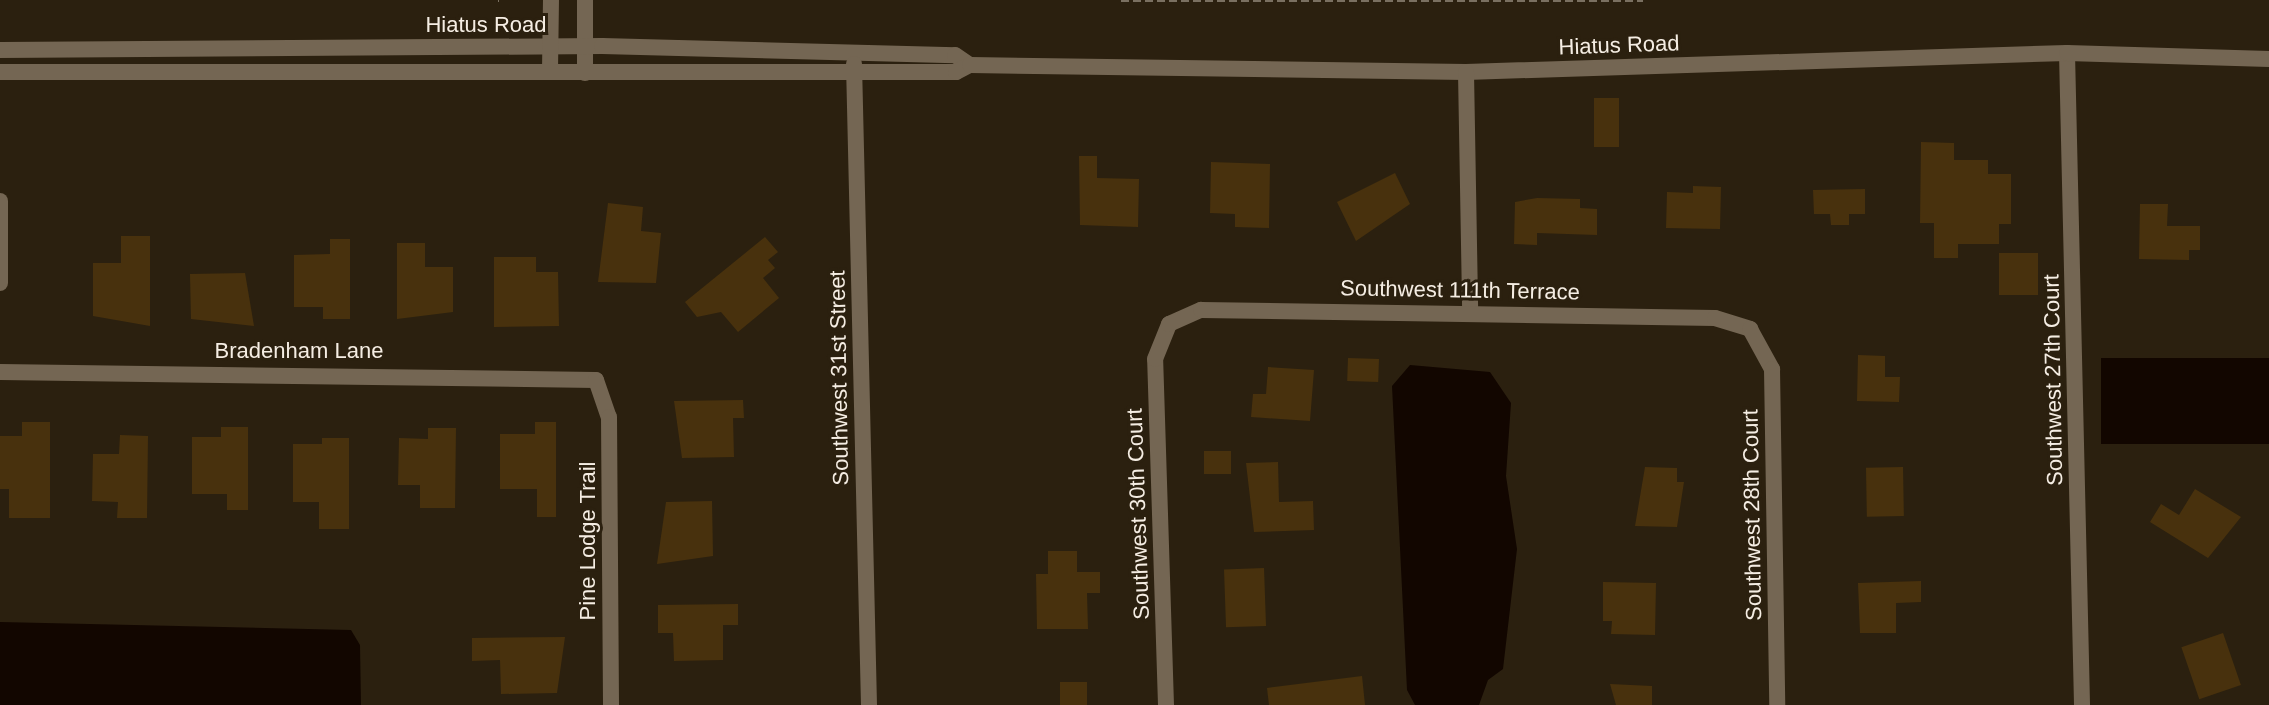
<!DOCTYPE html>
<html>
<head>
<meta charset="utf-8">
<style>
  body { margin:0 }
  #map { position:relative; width:2269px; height:705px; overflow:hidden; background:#2b200f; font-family:Helvetica,sans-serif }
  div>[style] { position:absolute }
  .water>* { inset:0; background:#120600; transform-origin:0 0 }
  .building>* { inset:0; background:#48310d; transform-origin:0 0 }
  .path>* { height:3px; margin-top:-1.5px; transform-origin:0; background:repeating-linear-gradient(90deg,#7a7061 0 8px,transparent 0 12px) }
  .minor>* { height:16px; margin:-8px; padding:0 8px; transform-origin:8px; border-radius:8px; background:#746653 }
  span { translate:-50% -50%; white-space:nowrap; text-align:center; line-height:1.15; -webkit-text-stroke:6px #2b200f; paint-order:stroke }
  .street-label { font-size:22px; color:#f5ede3 }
</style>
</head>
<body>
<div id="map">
  <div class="water">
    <div style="left:2269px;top:358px;width:86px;height:168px;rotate:90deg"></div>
    <div style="clip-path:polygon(1410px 365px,1490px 372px,1511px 403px,1506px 476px,1517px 549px,1503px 669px,1488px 680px,1479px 705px,1415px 705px,1407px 690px,1392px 386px)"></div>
    <div style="clip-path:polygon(0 622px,351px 630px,360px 645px,361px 705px,0 705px)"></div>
  </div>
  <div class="building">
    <div style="left:1594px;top:98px;width:25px;height:49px"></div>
    <div style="clip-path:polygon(1921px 142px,1954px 143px,1954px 160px,1988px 160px,1988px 174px,2011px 174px,2011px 224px,1999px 224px,1999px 244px,1958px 244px,1958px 258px,1934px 258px,1934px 223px,1920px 223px)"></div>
    <div style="clip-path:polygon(1079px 156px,1097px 156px,1097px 178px,1139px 179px,1138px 227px,1080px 225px)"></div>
    <div style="clip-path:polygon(1211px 162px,1270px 164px,1269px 228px,1235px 227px,1235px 214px,1210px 213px)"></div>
    <div style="clip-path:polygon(1395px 173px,1410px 204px,1356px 241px,1337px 202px)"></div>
    <div style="clip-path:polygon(1693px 186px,1721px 187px,1720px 229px,1666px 228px,1667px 192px,1693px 193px)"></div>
    <div style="clip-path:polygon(1865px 189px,1865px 214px,1849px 214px,1849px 225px,1831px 225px,1830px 214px,1814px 214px,1813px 190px)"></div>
    <div style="clip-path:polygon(1537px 198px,1580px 199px,1580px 208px,1597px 209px,1597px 235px,1537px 233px,1537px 245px,1514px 244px,1515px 202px)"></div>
    <div style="clip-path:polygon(608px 203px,643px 207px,641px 231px,661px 233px,656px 283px,598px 282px)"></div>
    <div style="clip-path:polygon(2140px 204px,2168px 204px,2167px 226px,2200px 226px,2200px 250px,2189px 250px,2189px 260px,2139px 259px)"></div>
    <div style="clip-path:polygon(121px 236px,150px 236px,150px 326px,93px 316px,93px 263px,121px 263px)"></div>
    <div style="clip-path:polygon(765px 237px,778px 252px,768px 260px,775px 268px,763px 278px,779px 298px,738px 332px,721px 312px,697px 317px,685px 302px)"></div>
    <div style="clip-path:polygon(330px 239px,350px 239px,350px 319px,323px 319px,323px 307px,294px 307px,294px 255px,330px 254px)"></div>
    <div style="clip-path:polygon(397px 243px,425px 243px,425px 267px,453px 267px,453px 312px,397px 319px)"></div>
    <div style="left:1999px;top:253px;width:39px;height:42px"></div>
    <div style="clip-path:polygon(494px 257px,536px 257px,536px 272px,558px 272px,559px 326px,494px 327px)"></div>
    <div style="clip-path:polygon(245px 273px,254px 326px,191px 319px,190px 274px)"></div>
    <div style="clip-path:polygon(1858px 355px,1885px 356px,1885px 377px,1900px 377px,1899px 402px,1857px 401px)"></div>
    <div style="left:1348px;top:358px;width:31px;height:23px;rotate:2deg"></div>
    <div style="clip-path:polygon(1268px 367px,1314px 370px,1310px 421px,1251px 417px,1253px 394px,1266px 394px)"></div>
    <div style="clip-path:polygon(743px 400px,744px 418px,733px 418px,734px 457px,682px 458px,674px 401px)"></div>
    <div style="clip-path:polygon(22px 422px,50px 422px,50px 518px,9px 518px,9px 489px,0 489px,0 436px,22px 436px)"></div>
    <div style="clip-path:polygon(535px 422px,556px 422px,556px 517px,537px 517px,537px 489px,500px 489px,500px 434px,535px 434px)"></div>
    <div style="clip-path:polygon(221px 427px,248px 427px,248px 510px,227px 510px,227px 494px,192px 494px,192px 437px,221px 437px)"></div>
    <div style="clip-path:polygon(428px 428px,456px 428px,455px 508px,420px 508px,420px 485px,398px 485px,399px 438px,428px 439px)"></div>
    <div style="clip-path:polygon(120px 435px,148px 436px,147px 518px,117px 518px,118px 502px,92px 501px,93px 454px,119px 454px)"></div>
    <div style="clip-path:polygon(322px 438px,349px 438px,349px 529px,319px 529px,319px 502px,293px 502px,293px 444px,322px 444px)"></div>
    <div style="left:1204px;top:451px;width:27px;height:23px"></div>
    <div style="clip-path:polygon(1278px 462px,1279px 502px,1313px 501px,1314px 530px,1254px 532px,1246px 463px)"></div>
    <div style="clip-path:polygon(1645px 467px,1677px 468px,1677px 482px,1684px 482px,1677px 527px,1635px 526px)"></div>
    <div style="left:1903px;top:467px;width:49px;height:37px;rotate:89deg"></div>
    <div style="clip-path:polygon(2195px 489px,2241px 517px,2208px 558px,2150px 522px,2161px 504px,2179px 515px)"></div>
    <div style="clip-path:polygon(712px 501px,713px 556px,657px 564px,666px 502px)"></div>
    <div style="clip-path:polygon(1048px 551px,1077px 551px,1077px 572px,1100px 572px,1100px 593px,1087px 593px,1088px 629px,1037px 629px,1036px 574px,1048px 574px)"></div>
    <div style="left:1264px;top:568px;width:58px;height:40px;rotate:88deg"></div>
    <div style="clip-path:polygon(1921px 581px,1921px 602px,1896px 603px,1896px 633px,1860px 633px,1858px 583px)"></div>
    <div style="clip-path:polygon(1603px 582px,1656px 583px,1655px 635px,1611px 634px,1612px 621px,1603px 621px)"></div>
    <div style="clip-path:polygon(738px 604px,738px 625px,723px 625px,723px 660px,674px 661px,673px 633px,658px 633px,658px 605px)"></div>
    <div style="left:2223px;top:633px;width:55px;height:44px;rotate:71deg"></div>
    <div style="clip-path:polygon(565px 637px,557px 693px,501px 694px,500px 660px,472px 661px,472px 638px)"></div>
    <div style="clip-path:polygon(1362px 676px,1365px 705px,1269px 705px,1267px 688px)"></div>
    <div style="left:1060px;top:682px;width:27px;height:23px"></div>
    <div style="clip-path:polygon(1610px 684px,1652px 686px,1652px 705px,1616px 705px)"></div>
  </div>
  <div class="path">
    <div style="left:498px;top:0;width:1px"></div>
    <div style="left:1121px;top:0;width:522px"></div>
  </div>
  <div class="minor">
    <div style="left:585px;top:0;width:73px;rotate:90deg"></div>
    <div style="left:0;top:50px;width:602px;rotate:-0.38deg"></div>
    <div style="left:602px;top:46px;width:353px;rotate:1.5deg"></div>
    <div style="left:955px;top:55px;width:18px;rotate:34deg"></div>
    <div style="left:2067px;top:53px;width:652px;rotate:88.68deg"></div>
    <div style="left:854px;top:64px;width:641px;rotate:88.66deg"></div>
    <div style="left:550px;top:71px;width:71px;rotate:-89.2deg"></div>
    <div style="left:0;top:72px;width:956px"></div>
    <div style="left:956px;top:72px;width:16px;rotate:-27deg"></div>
    <div style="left:970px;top:65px;width:496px;rotate:0.8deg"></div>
    <div style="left:1466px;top:72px;width:601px;rotate:-1.81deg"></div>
    <div style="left:2067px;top:53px;width:202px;rotate:1.7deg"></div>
    <div style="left:1466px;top:72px;width:238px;rotate:89deg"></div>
    <div style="left:0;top:201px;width:82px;rotate:90deg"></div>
    <div style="left:0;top:372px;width:596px;rotate:0.77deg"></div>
    <div style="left:596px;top:380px;width:39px;rotate:71deg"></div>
    <div style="left:609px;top:417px;width:288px;rotate:89.6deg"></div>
    <div style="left:1166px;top:705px;width:346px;rotate:-91.8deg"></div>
    <div style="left:1155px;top:359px;width:38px;rotate:-68deg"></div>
    <div style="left:1169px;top:324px;width:35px;rotate:-24deg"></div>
    <div style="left:1201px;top:310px;width:514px;rotate:0.89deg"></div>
    <div style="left:1715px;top:318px;width:37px;rotate:17deg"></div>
    <div style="left:1750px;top:329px;width:46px;rotate:61.2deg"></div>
    <div style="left:1772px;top:369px;width:336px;rotate:89.1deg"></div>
  </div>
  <div class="street-label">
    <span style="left:486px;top:25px">Hiatus Road</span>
    <span style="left:1619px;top:45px;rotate:-2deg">Hiatus Road</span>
    <span style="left:1460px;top:290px;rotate:1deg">Southwest 111th Terrace</span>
    <span style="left:299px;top:351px">Bradenham Lane</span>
    <span style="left:839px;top:378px;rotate:-91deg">Southwest 31st Street</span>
    <span style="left:2053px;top:380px;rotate:-91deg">Southwest 27th Court</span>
    <span style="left:1138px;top:514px;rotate:-92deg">Southwest 30th Court</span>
    <span style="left:1752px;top:515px;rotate:-91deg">Southwest 28th Court</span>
    <span style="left:588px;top:541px;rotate:-90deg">Pine Lodge Trail</span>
  </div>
</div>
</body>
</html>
